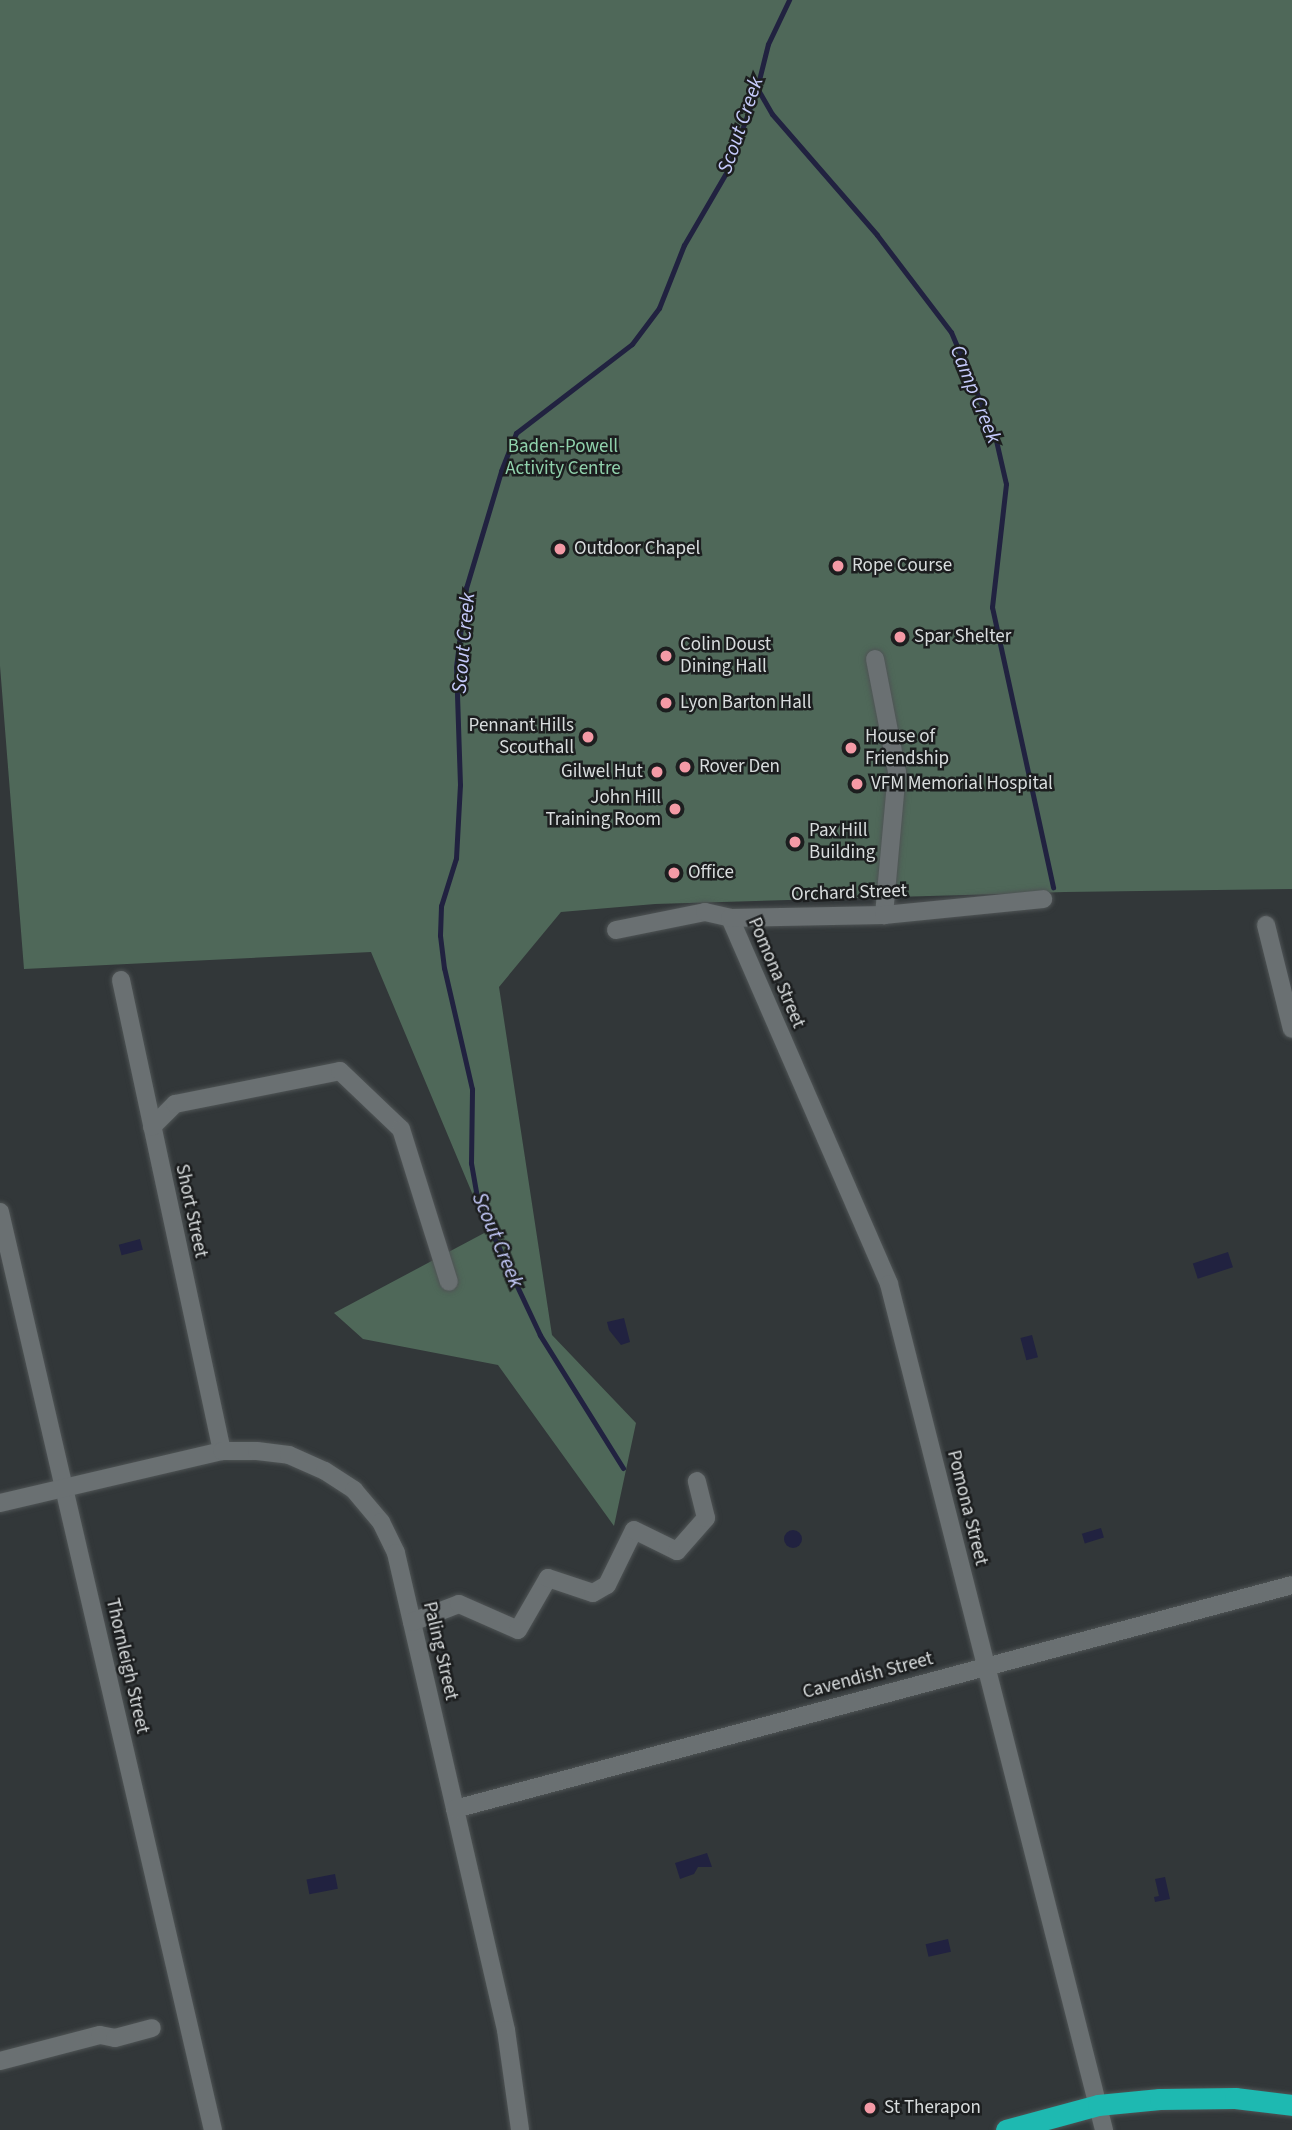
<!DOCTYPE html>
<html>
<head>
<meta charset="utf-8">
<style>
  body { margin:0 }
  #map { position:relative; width:1292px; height:2130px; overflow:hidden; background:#323739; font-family:"Source Sans 3",sans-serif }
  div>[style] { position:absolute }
  .green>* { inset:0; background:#4f6859 }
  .water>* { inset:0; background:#212240; transform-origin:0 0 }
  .round { border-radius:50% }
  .stream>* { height:5px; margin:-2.5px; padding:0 2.5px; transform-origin:2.5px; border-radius:2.5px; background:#212240 }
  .roads { filter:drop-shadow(0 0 2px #4f5455) drop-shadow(0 0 2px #4f5455) }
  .minor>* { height:18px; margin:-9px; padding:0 9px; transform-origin:9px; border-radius:9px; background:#6a7072 }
  .highway>* { height:21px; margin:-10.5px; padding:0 10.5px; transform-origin:10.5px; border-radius:10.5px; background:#1eb9b1 }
  .dots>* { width:19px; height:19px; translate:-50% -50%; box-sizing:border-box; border:4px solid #1c1e1f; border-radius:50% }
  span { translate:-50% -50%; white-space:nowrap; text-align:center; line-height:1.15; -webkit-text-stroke:5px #1c1e1f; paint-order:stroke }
  .park-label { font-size:19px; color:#90d2ac }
  .poi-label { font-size:19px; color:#d9ddde }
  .left { translate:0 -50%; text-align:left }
  .right { translate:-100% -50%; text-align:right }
  .street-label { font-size:19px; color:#d9ddde }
  .water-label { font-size:21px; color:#c6cbfc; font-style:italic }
</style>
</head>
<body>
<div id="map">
  <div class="green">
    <div style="clip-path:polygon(0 0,1292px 0,1292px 889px,1065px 892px,655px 904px,561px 912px,499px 987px,552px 1335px,636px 1423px,614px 1526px,498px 1365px,363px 1339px,334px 1313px,488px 1231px,371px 952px,24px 969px,0 666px)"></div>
  </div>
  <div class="water">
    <div style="left:140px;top:1239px;width:11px;height:22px;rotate:75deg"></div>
    <div style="left:1228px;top:1252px;width:16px;height:37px;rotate:72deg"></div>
    <div style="clip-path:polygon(624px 1318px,630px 1342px,621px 1345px,609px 1330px,607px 1322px)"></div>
    <div style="left:1032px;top:1335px;width:23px;height:12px;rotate:75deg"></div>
    <div style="left:1101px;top:1528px;width:10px;height:20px;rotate:73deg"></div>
    <div class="round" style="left:784px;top:1530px;width:18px;height:18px"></div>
    <div style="clip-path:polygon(707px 1853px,712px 1867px,698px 1867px,694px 1874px,680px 1879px,675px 1863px)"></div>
    <div style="left:335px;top:1874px;width:15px;height:29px;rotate:79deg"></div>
    <div style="clip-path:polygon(1165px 1877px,1170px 1899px,1155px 1902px,1154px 1897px,1159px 1896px,1155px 1879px)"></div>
    <div style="left:948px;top:1939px;width:13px;height:23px;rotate:77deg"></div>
  </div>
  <div class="stream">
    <div style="left:757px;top:88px;width:30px;rotate:60deg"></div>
    <div style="left:772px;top:114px;width:160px;rotate:49deg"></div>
    <div style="left:877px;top:235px;width:122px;rotate:52.7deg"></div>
    <div style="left:951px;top:332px;width:113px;rotate:67.1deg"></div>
    <div style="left:995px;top:436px;width:49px;rotate:77.1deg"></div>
    <div style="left:1006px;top:484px;width:124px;rotate:96.5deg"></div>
    <div style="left:992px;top:607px;width:287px;rotate:77.7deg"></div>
    <div style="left:623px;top:1468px;width:157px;rotate:-122deg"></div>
    <div style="left:540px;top:1335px;width:146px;rotate:-115.2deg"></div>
    <div style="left:478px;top:1203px;width:41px;rotate:-99.9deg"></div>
    <div style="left:471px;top:1163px;width:74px;rotate:-89.2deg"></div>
    <div style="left:472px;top:1089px;width:124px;rotate:-103deg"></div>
    <div style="left:444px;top:968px;width:33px;rotate:-97deg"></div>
    <div style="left:440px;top:935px;width:29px;rotate:-88deg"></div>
    <div style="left:441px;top:906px;width:50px;rotate:-72.6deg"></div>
    <div style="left:456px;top:858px;width:73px;rotate:-86.9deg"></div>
    <div style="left:460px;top:785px;width:118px;rotate:-91.9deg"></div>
    <div style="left:456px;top:667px;width:80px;rotate:-82.8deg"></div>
    <div style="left:466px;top:588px;width:122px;rotate:-73.3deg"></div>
    <div style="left:501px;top:471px;width:41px;rotate:-68.5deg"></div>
    <div style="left:516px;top:433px;width:146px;rotate:-37.5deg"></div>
    <div style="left:632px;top:344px;width:45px;rotate:-53.1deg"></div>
    <div style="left:659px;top:308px;width:68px;rotate:-68.4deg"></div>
    <div style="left:684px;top:245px;width:86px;rotate:-59.8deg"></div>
    <div style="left:727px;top:171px;width:88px;rotate:-70.1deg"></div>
    <div style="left:757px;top:88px;width:45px;rotate:-76deg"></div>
    <div style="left:768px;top:44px;width:49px;rotate:-64.5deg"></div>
  </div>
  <div class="roads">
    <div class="minor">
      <div style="left:875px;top:659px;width:115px;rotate:79deg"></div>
      <div style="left:897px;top:772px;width:144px;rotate:95.2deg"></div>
      <div style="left:730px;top:918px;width:399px;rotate:66.5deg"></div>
      <div style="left:889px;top:1284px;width:873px;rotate:75.74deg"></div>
      <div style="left:1266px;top:925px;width:107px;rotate:76deg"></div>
      <div style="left:616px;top:930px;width:91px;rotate:-11.4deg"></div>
      <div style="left:705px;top:912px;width:26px;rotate:13deg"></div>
      <div style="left:730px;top:918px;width:154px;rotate:-1.1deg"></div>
      <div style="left:884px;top:915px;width:160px;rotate:-5.7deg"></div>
      <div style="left:121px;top:980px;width:482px;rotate:77.9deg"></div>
      <div style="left:152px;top:1127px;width:33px;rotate:-45deg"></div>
      <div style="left:175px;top:1104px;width:168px;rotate:-11.3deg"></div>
      <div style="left:340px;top:1071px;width:84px;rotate:43.6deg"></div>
      <div style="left:401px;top:1129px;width:160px;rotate:72.6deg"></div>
      <div style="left:0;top:1212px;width:942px;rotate:76.94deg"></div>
      <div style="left:0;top:1503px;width:228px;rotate:-13.2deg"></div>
      <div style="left:222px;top:1451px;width:35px"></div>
      <div style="left:257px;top:1451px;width:32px;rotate:7deg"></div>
      <div style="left:289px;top:1455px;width:39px;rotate:24deg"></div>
      <div style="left:325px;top:1471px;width:35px;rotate:33deg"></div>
      <div style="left:354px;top:1490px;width:42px;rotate:49.8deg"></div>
      <div style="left:381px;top:1522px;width:34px;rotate:64deg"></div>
      <div style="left:396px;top:1553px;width:263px;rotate:77deg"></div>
      <div style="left:455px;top:1809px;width:227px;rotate:77deg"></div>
      <div style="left:506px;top:2030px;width:101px;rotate:82deg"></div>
      <div style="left:412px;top:1622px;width:50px;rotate:-21deg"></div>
      <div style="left:459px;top:1604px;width:64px;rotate:23.8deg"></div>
      <div style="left:518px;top:1630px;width:60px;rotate:-60deg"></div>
      <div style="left:548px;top:1578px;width:47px;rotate:18.4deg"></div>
      <div style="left:593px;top:1593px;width:16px;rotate:-30deg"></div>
      <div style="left:607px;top:1585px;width:61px;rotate:-63.9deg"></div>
      <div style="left:634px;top:1530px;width:48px;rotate:26deg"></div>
      <div style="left:677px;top:1551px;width:44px;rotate:-48.7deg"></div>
      <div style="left:706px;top:1518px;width:38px;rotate:-104deg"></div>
      <div style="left:455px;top:1809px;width:866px;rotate:-14.98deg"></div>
      <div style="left:0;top:2061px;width:103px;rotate:-14.6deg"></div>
      <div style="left:100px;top:2035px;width:15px;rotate:11deg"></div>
      <div style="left:115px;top:2038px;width:38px;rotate:-15deg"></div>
    </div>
    <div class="highway">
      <div style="left:1006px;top:2130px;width:95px;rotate:-15.2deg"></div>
      <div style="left:1098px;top:2105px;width:62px;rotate:-5.5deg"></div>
      <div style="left:1160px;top:2099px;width:75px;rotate:-0.8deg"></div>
      <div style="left:1235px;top:2098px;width:57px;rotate:7deg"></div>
    </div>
  </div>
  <div class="dots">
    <div style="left:560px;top:549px;background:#f49aa6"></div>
    <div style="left:838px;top:566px;background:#f49aa6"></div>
    <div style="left:900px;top:637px;background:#f49aa6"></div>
    <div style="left:666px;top:656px;background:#f49aa6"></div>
    <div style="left:666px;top:703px;background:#f49aa6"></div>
    <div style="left:588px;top:737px;background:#f49aa6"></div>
    <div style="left:851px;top:748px;background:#f49aa6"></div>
    <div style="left:685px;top:767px;background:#f49aa6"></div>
    <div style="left:657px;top:772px;background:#f49aa6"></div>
    <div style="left:857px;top:784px;background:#f49aa6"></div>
    <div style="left:675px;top:809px;background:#f49aa6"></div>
    <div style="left:795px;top:842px;background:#f49aa6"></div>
    <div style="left:674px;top:873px;background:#f49aa6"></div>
    <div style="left:870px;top:2108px;background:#f49aa6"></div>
  </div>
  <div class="park-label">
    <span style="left:563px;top:458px">Baden-Powell<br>Activity Centre</span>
  </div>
  <div class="poi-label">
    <span class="left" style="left:574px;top:549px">Outdoor Chapel</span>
    <span class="left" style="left:852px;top:566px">Rope Course</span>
    <span class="left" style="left:914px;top:637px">Spar Shelter</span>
    <span class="left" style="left:680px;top:656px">Colin Doust<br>Dining Hall</span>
    <span class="left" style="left:680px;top:703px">Lyon Barton Hall</span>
    <span class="right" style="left:574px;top:737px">Pennant Hills<br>Scouthall</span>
    <span class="left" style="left:865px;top:748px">House of<br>Friendship</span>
    <span class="left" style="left:699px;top:767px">Rover Den</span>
    <span class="right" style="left:643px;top:772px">Gilwel Hut</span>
    <span class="left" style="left:871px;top:784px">VFM Memorial Hospital</span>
    <span class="right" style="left:661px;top:809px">John Hill<br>Training Room</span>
    <span class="left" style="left:809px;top:842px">Pax Hill<br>Building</span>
    <span class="left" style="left:688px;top:873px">Office</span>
    <span class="left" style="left:884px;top:2108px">St Therapon</span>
  </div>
  <div class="street-label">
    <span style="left:849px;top:893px;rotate:-2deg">Orchard Street</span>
    <span style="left:776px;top:973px;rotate:67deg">Pomona Street</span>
    <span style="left:191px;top:1211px;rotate:78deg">Short Street</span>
    <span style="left:967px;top:1508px;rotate:76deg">Pomona Street</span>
    <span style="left:440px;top:1651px;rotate:77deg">Paling Street</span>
    <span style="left:127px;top:1666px;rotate:77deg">Thornleigh Street</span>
    <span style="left:868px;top:1676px;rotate:-15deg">Cavendish Street</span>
  </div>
  <div class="water-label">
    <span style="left:740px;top:125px;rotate:-71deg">Scout Creek</span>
    <span style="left:976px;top:394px;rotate:68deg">Camp Creek</span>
    <span style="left:463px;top:643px;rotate:-85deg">Scout Creek</span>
    <span style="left:498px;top:1240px;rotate:67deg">Scout Creek</span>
  </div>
</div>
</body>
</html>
